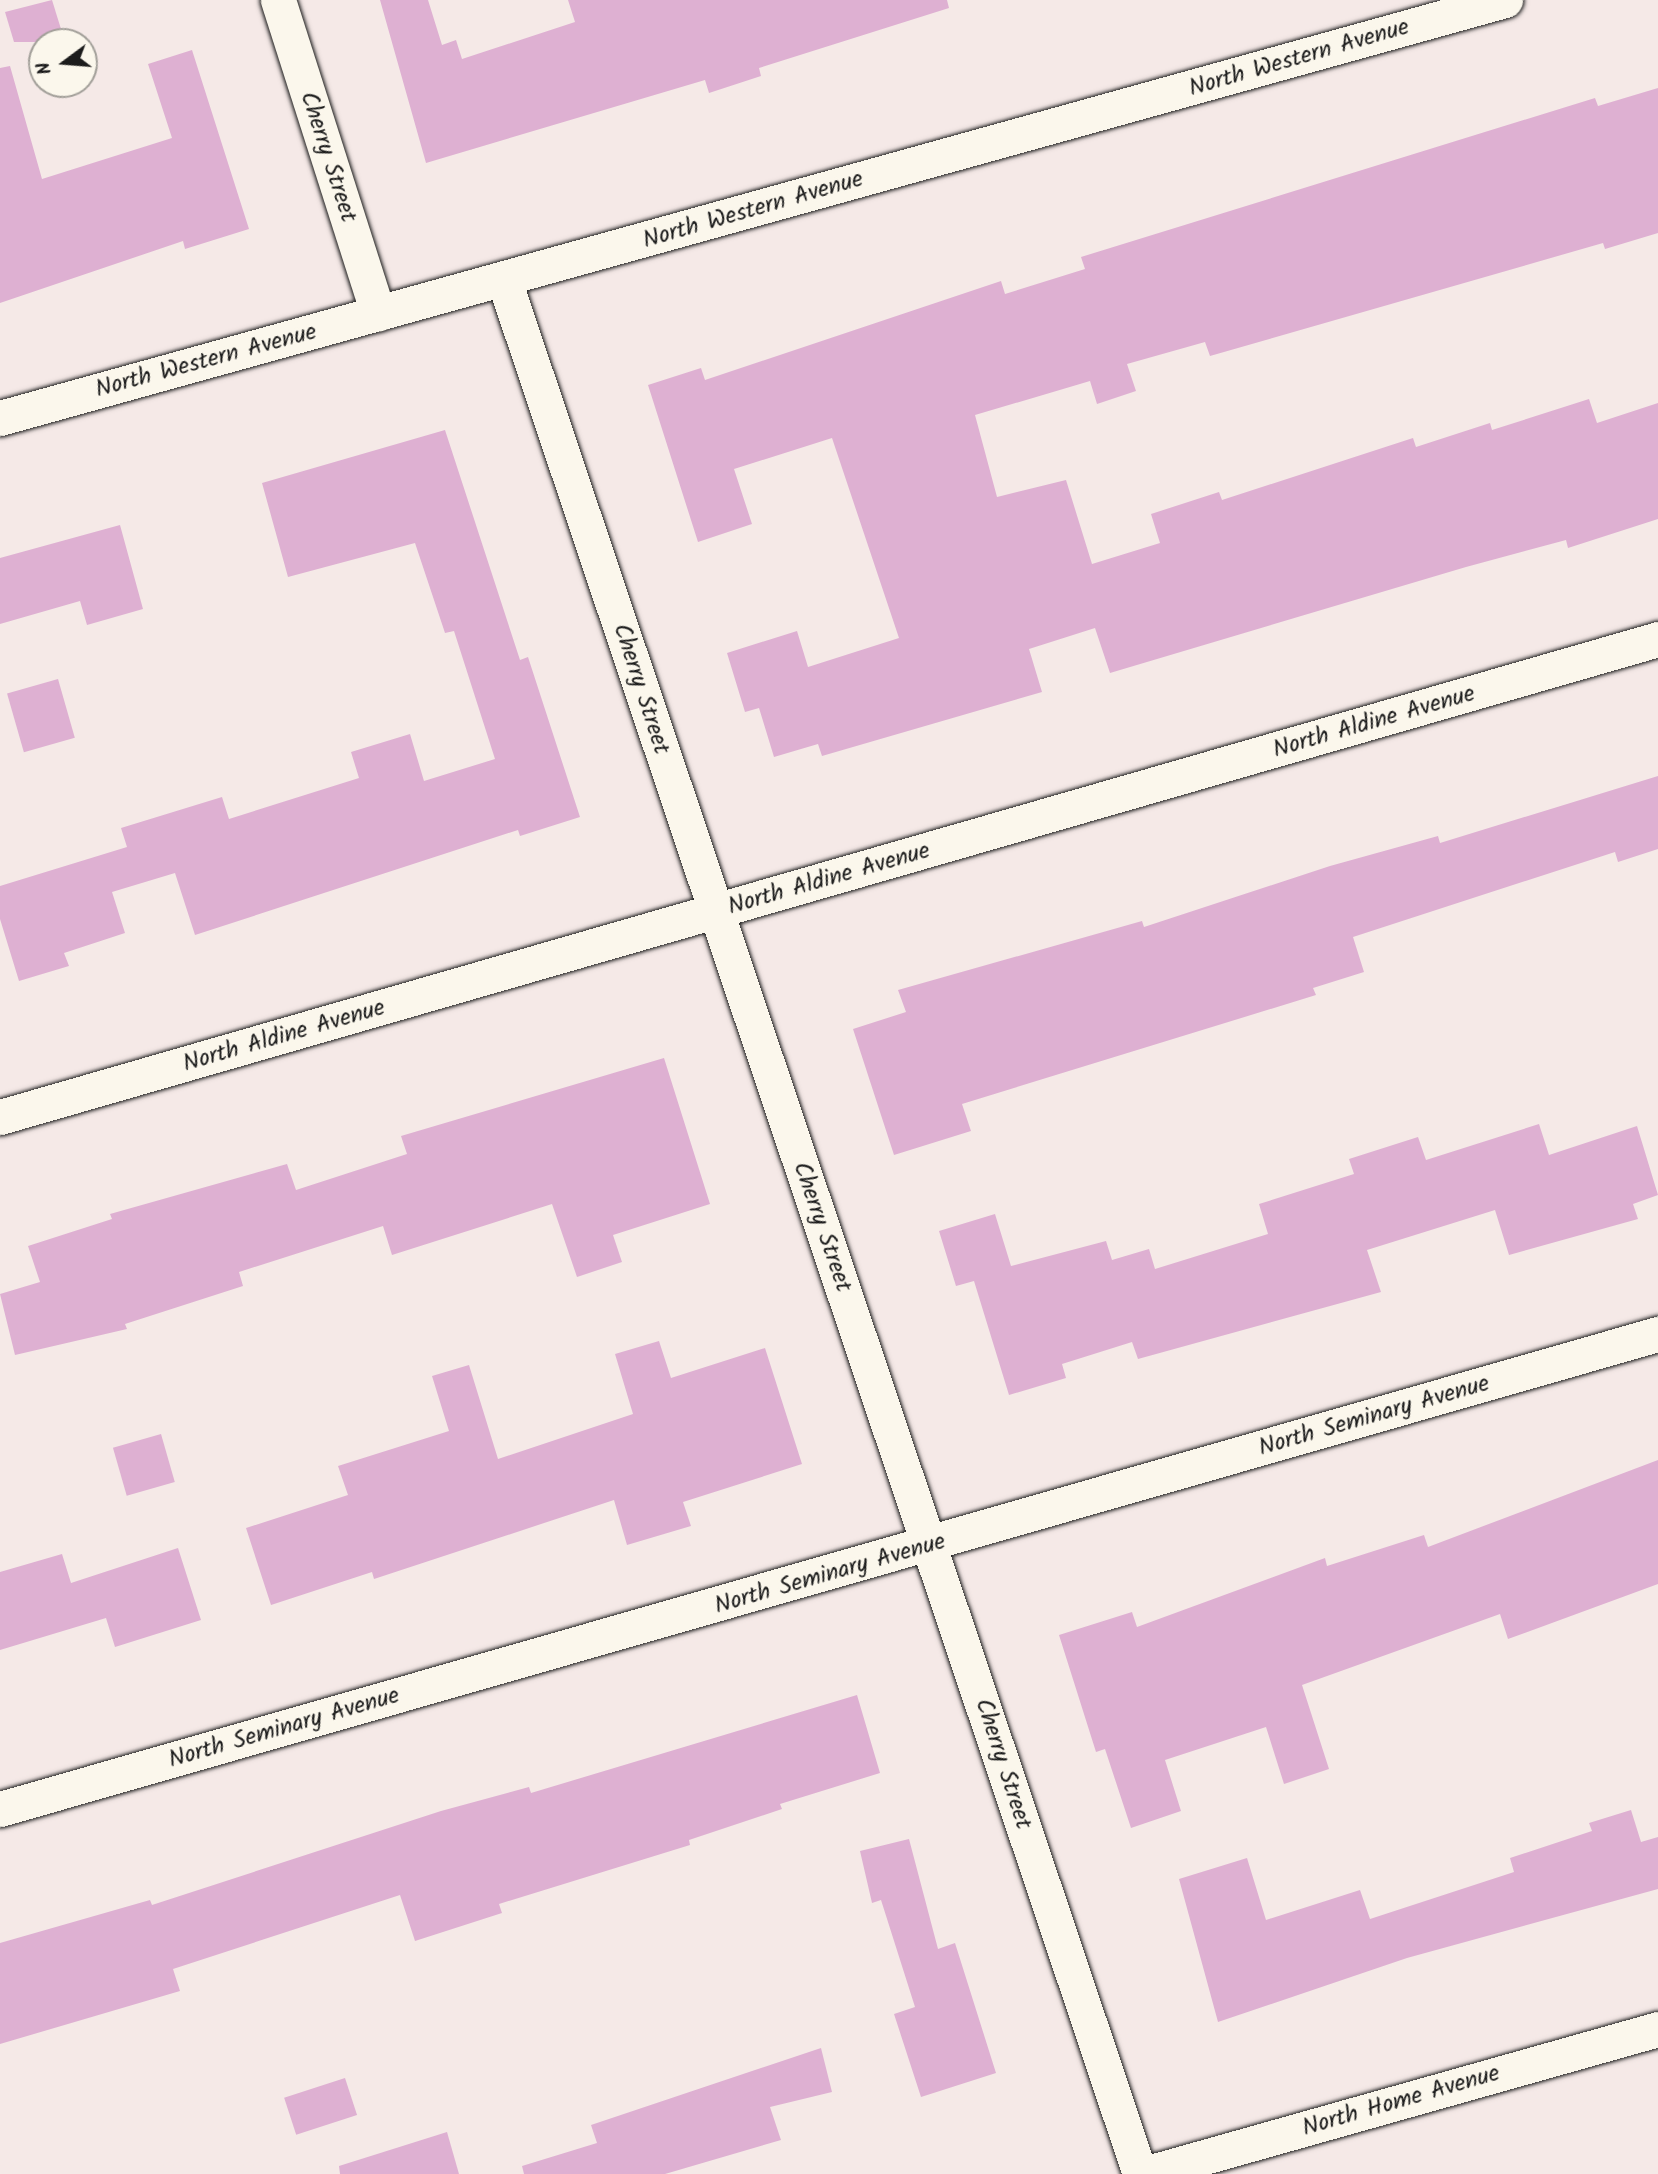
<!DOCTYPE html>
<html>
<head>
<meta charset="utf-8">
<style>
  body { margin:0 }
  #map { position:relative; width:1658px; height:2174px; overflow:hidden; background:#f5e9e7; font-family:Kalam,sans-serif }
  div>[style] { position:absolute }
  .building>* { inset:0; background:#deb0d2; transform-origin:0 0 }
  .roads { filter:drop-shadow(0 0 2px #1c1c1c) drop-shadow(0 0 2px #1c1c1c) }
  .street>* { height:35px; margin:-17.5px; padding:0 17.5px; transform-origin:17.5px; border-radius:17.5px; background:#fbf7ec }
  span { translate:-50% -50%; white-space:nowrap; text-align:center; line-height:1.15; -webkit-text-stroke:5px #fbf7ec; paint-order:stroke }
  .street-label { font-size:24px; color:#1c1c1c }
  .north { position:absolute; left:28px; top:28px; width:70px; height:70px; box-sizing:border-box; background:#fbf7ec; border:2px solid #a29f99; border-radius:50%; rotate:254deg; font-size:19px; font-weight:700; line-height:28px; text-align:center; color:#1c1c1c }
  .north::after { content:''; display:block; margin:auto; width:24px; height:32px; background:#1c1c1c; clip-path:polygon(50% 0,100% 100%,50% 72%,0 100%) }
</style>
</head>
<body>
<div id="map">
  <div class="building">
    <div style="clip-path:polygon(52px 0,65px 42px,14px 42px,5px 12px)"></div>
    <div style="clip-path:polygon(380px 0,428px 0,442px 45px,456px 40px,462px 59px,575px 22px,568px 0,947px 0,949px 8px,759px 68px,761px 76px,709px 93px,705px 80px,426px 163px)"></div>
    <div style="clip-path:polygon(192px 50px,249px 229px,185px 249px,183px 241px,0 303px,0 68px,10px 66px,42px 179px,172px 138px,148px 64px)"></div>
    <div style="clip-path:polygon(1658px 88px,1658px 233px,1605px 249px,1603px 243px,1210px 356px,1205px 342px,1127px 364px,1136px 391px,1097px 404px,1090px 381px,975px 415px,997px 497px,1066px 480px,1092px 564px,1160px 543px,1151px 514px,1219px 492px,1222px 500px,1413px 438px,1416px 447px,1490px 423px,1492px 430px,1589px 399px,1597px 423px,1658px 403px,1658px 519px,1568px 548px,1566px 540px,1466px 567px,1110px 673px,1095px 628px,1029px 649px,1042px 692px,822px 756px,818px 744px,774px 757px,759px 708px,745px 712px,727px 653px,797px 631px,808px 667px,899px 638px,832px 438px,734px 469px,752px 524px,698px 542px,648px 385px,701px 368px,705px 380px,1001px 281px,1005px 294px,1085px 269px,1081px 257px,1595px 98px,1598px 106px)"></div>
    <div style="clip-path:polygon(445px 430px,520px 660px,528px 657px,580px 817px,520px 836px,518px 830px,195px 935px,175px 873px,112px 892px,125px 933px,64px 953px,69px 966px,19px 981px,0 919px,0 886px,127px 847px,121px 828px,222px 797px,229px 819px,359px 778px,351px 752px,410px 734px,424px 781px,495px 759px,454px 631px,445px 633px,415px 543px,288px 577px,262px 483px)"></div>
    <div style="clip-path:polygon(120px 525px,143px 609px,87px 625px,80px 601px,0 624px,0 558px)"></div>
    <div style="left:58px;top:679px;width:61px;height:53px;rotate:74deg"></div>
    <div style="clip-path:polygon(1658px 776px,1658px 849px,1618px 862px,1615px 852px,1353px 937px,1364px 972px,1313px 988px,1316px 995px,962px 1104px,971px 1131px,894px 1155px,853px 1029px,906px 1012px,898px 990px,1142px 921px,1144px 927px,1330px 866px,1438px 836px,1440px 843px)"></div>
    <div style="clip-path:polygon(664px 1058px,710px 1204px,613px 1235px,622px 1262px,577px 1277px,552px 1204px,392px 1255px,383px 1226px,239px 1272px,243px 1286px,125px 1324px,127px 1329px,15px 1355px,0 1294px,40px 1282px,28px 1246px,112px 1219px,110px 1214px,287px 1164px,296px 1190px,407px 1154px,401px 1136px)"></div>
    <div style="clip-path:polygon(1539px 1124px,1549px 1155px,1637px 1126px,1658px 1195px,1633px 1204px,1638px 1219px,1509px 1255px,1495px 1210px,1367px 1250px,1381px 1292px,1138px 1359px,1132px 1342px,1062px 1364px,1066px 1378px,1009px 1395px,974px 1281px,956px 1286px,939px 1231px,995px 1214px,1011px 1266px,1106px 1241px,1112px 1260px,1149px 1249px,1155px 1269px,1268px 1234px,1259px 1204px,1354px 1174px,1349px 1159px,1418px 1137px,1426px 1160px)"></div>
    <div style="clip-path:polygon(659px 1341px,671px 1378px,765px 1348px,802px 1464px,683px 1502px,691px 1526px,627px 1545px,614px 1500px,374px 1579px,372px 1572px,271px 1605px,246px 1528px,348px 1495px,338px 1466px,449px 1431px,432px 1376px,469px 1365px,498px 1459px,633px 1414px,615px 1354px)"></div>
    <div style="left:161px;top:1434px;width:50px;height:50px;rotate:74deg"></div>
    <div style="clip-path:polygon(1658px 1460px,1658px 1584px,1508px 1639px,1500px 1614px,1302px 1685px,1329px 1769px,1284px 1784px,1266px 1727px,1165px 1760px,1181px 1811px,1131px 1828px,1105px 1749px,1096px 1752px,1059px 1635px,1132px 1612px,1137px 1627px,1325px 1558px,1327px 1566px,1424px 1535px,1428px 1547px)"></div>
    <div style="clip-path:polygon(178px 1548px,201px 1620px,115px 1647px,106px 1618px,0 1650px,0 1572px,62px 1554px,71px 1583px)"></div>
    <div style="clip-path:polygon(857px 1695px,880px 1773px,780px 1804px,782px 1809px,689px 1840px,690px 1845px,499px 1904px,502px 1913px,415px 1941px,400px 1895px,173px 1969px,180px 1991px,0 2044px,0 1943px,150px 1900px,152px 1905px,441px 1811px,529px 1787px,531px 1793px)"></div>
    <div style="clip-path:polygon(1631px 1810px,1641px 1842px,1658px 1837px,1658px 1889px,1407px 1958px,1218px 2022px,1179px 1879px,1247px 1858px,1266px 1920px,1360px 1890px,1370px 1919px,1514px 1872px,1510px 1858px,1592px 1831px,1589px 1823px)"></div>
    <div style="clip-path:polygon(909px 1839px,938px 1949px,955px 1943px,996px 2073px,921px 2097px,894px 2014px,915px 2007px,881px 1900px,872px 1903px,860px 1851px)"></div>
    <div style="clip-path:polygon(821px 2048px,832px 2092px,770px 2107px,781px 2140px,665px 2174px,524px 2174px,522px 2166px,597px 2143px,591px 2125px)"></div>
    <div style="left:345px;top:2078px;width:39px;height:64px;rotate:72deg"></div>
    <div style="clip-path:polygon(447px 2132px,459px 2174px,340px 2174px,339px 2166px)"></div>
  </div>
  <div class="roads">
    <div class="street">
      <div style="left:278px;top:0;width:329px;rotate:72.3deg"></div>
      <div style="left:504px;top:280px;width:1998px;rotate:71.44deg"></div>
      <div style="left:0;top:418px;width:1562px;rotate:-15.52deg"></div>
      <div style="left:0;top:1117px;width:1726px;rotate:-16.08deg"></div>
      <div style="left:0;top:1809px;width:1725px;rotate:-15.99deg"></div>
      <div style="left:1144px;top:2174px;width:534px;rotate:-15.75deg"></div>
    </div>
  </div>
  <div class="street-label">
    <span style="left:1299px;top:58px;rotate:-16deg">North Western Avenue</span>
    <span style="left:328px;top:157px;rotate:72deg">Cherry Street</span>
    <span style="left:753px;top:210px;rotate:-16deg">North Western Avenue</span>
    <span style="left:206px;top:361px;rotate:-15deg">North Western Avenue</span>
    <span style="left:641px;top:689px;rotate:72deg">Cherry Street</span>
    <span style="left:1374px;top:722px;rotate:-16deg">North Aldine Avenue</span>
    <span style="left:829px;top:879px;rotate:-16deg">North Aldine Avenue</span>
    <span style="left:284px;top:1036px;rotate:-16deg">North Aldine Avenue</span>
    <span style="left:822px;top:1227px;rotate:71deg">Cherry Street</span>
    <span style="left:1374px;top:1416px;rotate:-16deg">North Seminary Avenue</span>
    <span style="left:830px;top:1574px;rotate:-16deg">North Seminary Avenue</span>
    <span style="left:284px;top:1728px;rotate:-16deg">North Seminary Avenue</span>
    <span style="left:1003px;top:1764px;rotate:72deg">Cherry Street</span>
    <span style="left:1401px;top:2101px;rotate:-16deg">North Home Avenue</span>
  </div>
  <div class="north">N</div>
</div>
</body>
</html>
